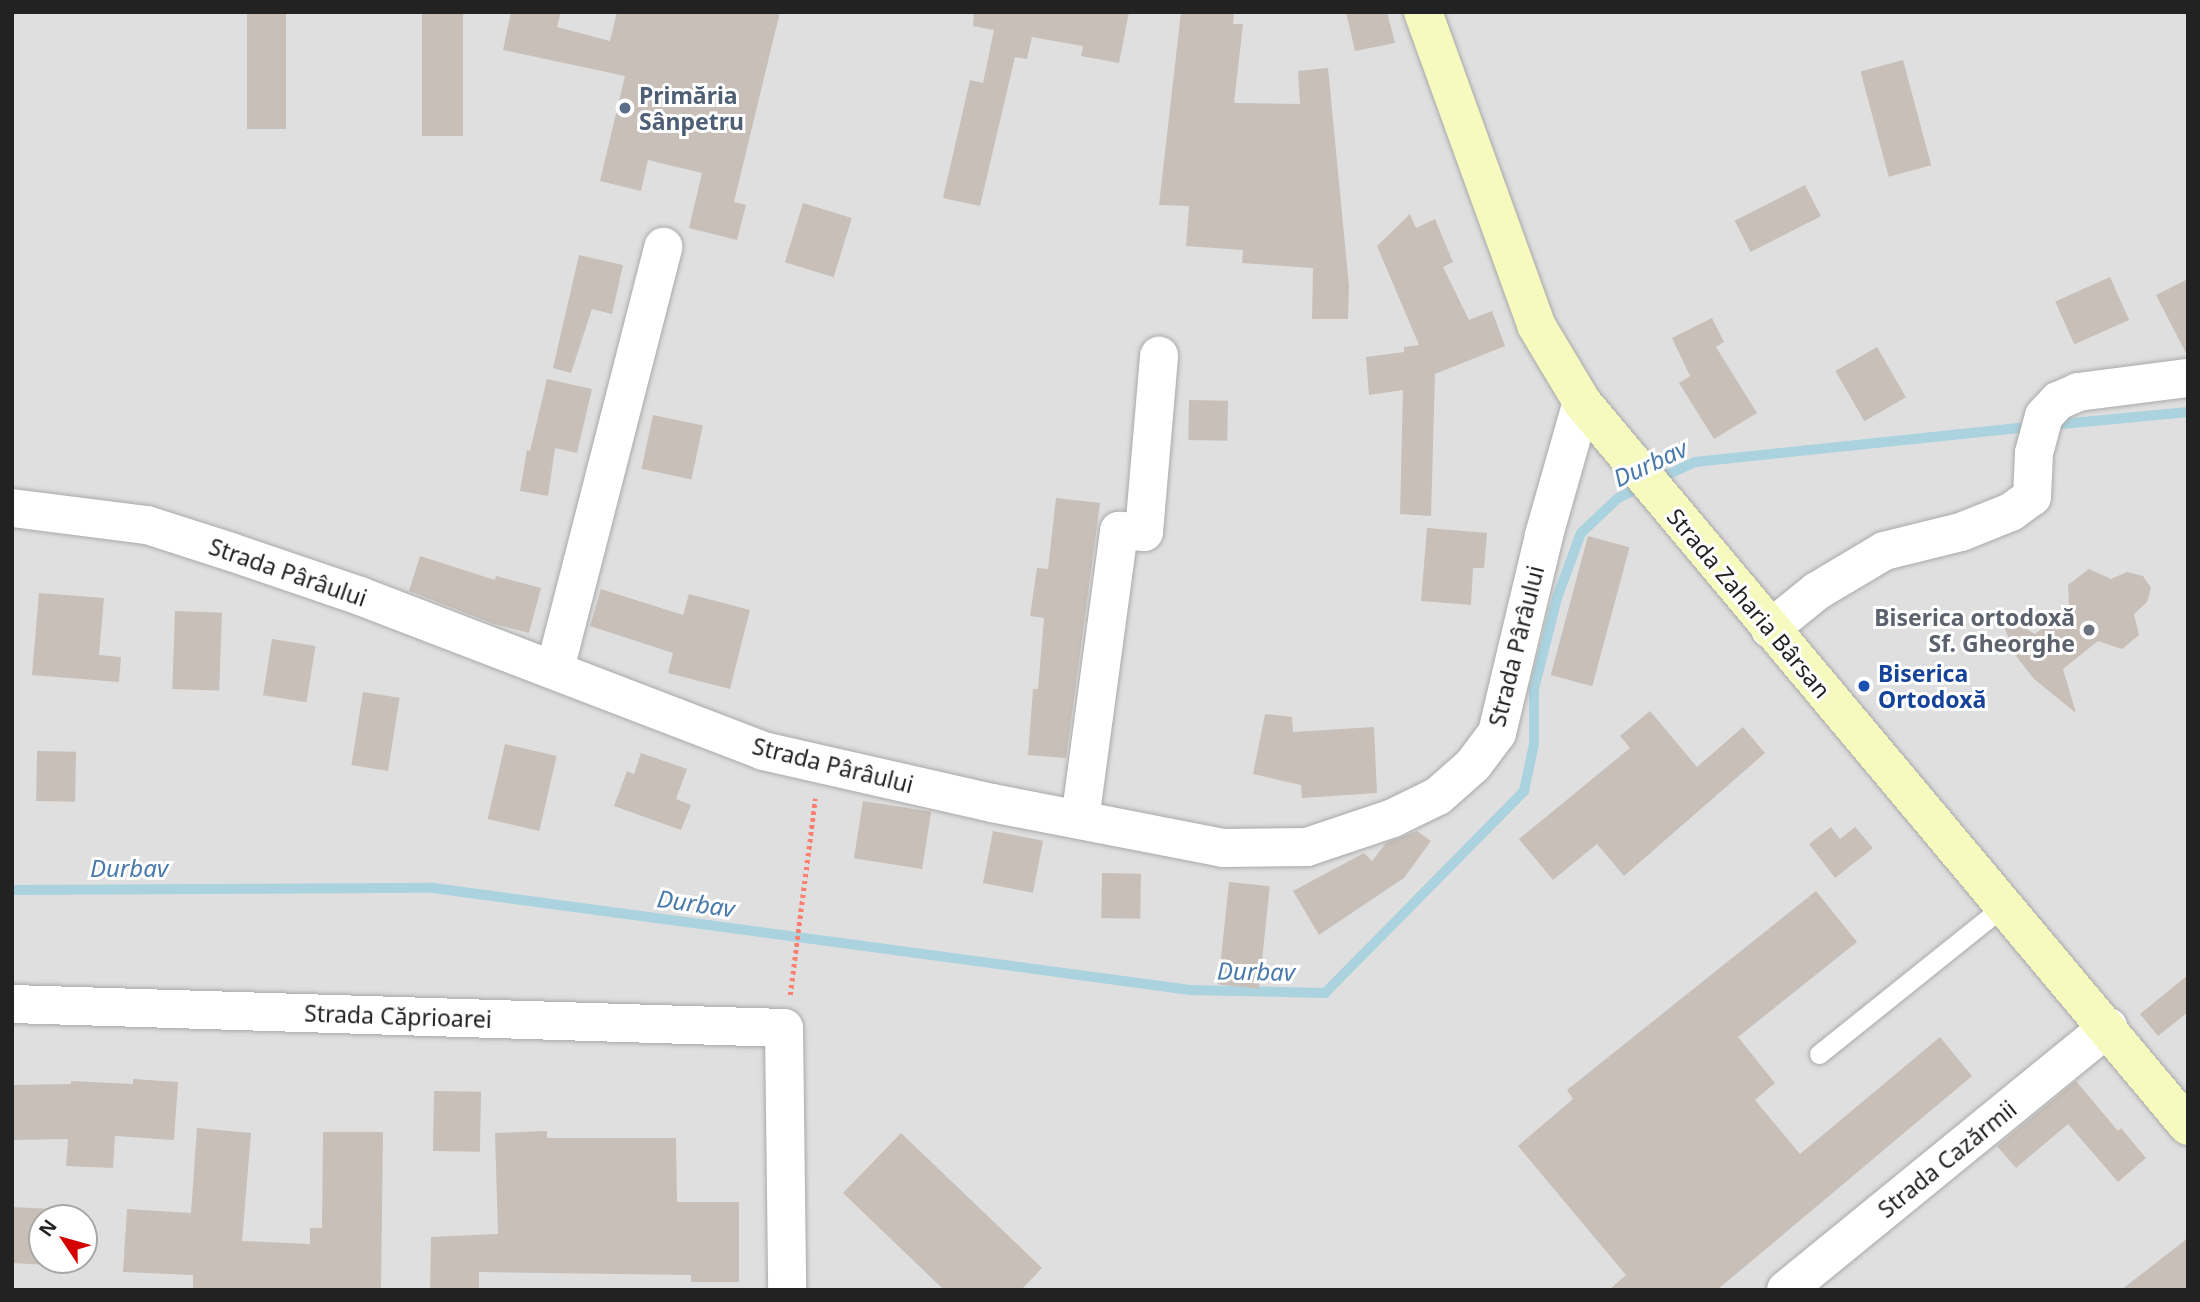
<!DOCTYPE html>
<html>
<head>
<meta charset="utf-8">
<style>
  body { margin:0 }
  #map { position:relative; width:2200px; height:1302px; overflow:hidden; background:#f2efe9; font-family:"Noto Sans",sans-serif }
  div>[style] { position:absolute }
  .residential>* { inset:0; background:#e0dfdf }
  .stream>* { height:10px; margin:-5px; padding:0 5px; transform-origin:5px; border-radius:5px; background:#aad3df }
  .building>* { inset:0; background:#c7bfb8; transform-origin:0 0 }
  .path>* { height:4.5px; margin-top:-2.25px; transform-origin:0; background:repeating-linear-gradient(90deg,#fa8072 0 3.5px,transparent 0 7px) }
  .roads { filter:drop-shadow(0 0 2px #a9a9a9) drop-shadow(0 0 2px #a9a9a9) }
  .lane>* { height:19px; margin:-9.5px; padding:0 9.5px; transform-origin:9.5px; border-radius:9.5px; background:#fff }
  .street>* { height:38px; margin:-19px; padding:0 19px; transform-origin:19px; border-radius:19px; background:#fff }
  .secondary>* { height:38px; margin:-19px; padding:0 19px; transform-origin:19px; border-radius:19px; background:#f7fabf }
  .dots>* { width:19px; height:19px; translate:-50% -50%; box-sizing:border-box; border:4px solid #fff; border-radius:50% }
  span { translate:-50% -50%; white-space:nowrap; text-align:center; line-height:1.15; -webkit-text-stroke:6px #fff; paint-order:stroke }
  .service-label { font-size:23px; color:#4e5e75; font-weight:700 }
  .left { translate:0 -50%; text-align:left }
  .street-label { font-size:23px; color:#222 }
  .worship-label { font-size:23px; color:#5b616d; font-weight:700 }
  .right { translate:-100% -50%; text-align:right }
  .transit-label { font-size:23px; color:#164399; font-weight:700 }
  .water-label { font-size:24px; color:#4a7aab; font-style:italic }
  .frame { position:absolute; inset:0; border:14px solid #222; pointer-events:none }
  .north { position:absolute; left:28px; top:1204px; width:70px; height:70px; box-sizing:border-box; background:#fff; border:2px solid #a7a7a7; border-radius:50%; rotate:306deg; font-size:19px; font-weight:700; line-height:28px; text-align:center; color:#222 }
  .north::after { content:''; display:block; margin:auto; width:24px; height:32px; background:#d40000; clip-path:polygon(50% 0,100% 100%,50% 72%,0 100%) }
</style>
</head>
<body>
<div id="map">
  <div class="residential">
    <div style="clip-path:polygon(evenodd,12px 12px,2188px 12px,2188px 1290px,12px 1290px,12px 12px,42px 1218px,84px 1218px,84px 1260px,42px 1260px,42px 1218px)"></div>
  </div>
  <div class="stream">
    <div style="left:2051px;top:425px;width:138px;rotate:-5.4deg"></div>
    <div style="left:12px;top:890px;width:421px;rotate:-0.3deg"></div>
    <div style="left:433px;top:888px;width:764px;rotate:7.67deg"></div>
    <div style="left:1190px;top:990px;width:135px;rotate:1.3deg"></div>
    <div style="left:1325px;top:993px;width:284px;rotate:-45.4deg"></div>
    <div style="left:1524px;top:791px;width:48px;rotate:-78deg"></div>
    <div style="left:1534px;top:744px;width:55px;rotate:-90deg"></div>
    <div style="left:1534px;top:689px;width:94px;rotate:-75.8deg"></div>
    <div style="left:1557px;top:598px;width:69px;rotate:-69.7deg"></div>
    <div style="left:1581px;top:533px;width:51px;rotate:-43.4deg"></div>
    <div style="left:1618px;top:498px;width:85px;rotate:-25.1deg"></div>
    <div style="left:1695px;top:462px;width:342px;rotate:-6deg"></div>
  </div>
  <div class="building">
    <div style="left:247px;top:12px;width:39px;height:117px"></div>
    <div style="left:422px;top:12px;width:41px;height:124px"></div>
    <div style="clip-path:polygon(511px 12px,561px 12px,557px 27px,610px 41px,617px 12px,780px 12px,734px 202px,746px 205px,737px 240px,689px 228px,702px 173px,648px 160px,641px 191px,600px 181px,625px 76px,503px 50px)"></div>
    <div style="clip-path:polygon(974px 12px,1129px 12px,1119px 63px,1081px 56px,1083px 46px,1032px 37px,1027px 59px,1015px 57px,980px 206px,943px 198px,970px 80px,983px 83px,994px 30px,973px 26px)"></div>
    <div style="clip-path:polygon(1181px 12px,1234px 12px,1233px 24px,1243px 24px,1234px 103px,1300px 104px,1298px 71px,1328px 68px,1349px 286px,1348px 319px,1312px 319px,1313px 268px,1242px 263px,1243px 250px,1186px 246px,1189px 206px,1159px 205px)"></div>
    <div style="clip-path:polygon(1346px 12px,1387px 12px,1395px 43px,1355px 51px)"></div>
    <div style="left:1903px;top:60px;width:109px;height:44px;rotate:75deg"></div>
    <div style="left:1805px;top:185px;width:35px;height:79px;rotate:63deg"></div>
    <div style="left:803px;top:203px;width:51px;height:62px;rotate:17deg"></div>
    <div style="clip-path:polygon(1410px 214px,1416px 228px,1435px 219px,1453px 262px,1443px 267px,1469px 320px,1492px 311px,1505px 346px,1435px 374px,1431px 516px,1400px 514px,1403px 390px,1369px 395px,1366px 357px,1404px 352px,1404px 347px,1419px 345px,1377px 246px)"></div>
    <div style="clip-path:polygon(579px 255px,623px 265px,612px 314px,592px 309px,571px 373px,553px 368px)"></div>
    <div style="left:2110px;top:277px;width:47px;height:60px;rotate:66deg"></div>
    <div style="clip-path:polygon(2188px 279px,2188px 357px,2156px 295px)"></div>
    <div style="clip-path:polygon(1712px 318px,1724px 342px,1716px 347px,1757px 413px,1714px 439px,1679px 383px,1690px 376px,1672px 338px)"></div>
    <div style="left:1877px;top:347px;width:58px;height:48px;rotate:60deg"></div>
    <div style="clip-path:polygon(547px 379px,592px 389px,577px 453px,555px 448px,548px 496px,520px 491px,527px 450px,530px 451px)"></div>
    <div style="left:1189px;top:400px;width:39px;height:40px;rotate:1deg"></div>
    <div style="left:653px;top:415px;width:51px;height:55px;rotate:12deg"></div>
    <div style="clip-path:polygon(1056px 498px,1100px 503px,1066px 758px,1028px 755px,1033px 689px,1038px 689px,1044px 618px,1030px 616px,1037px 568px,1048px 569px)"></div>
    <div style="clip-path:polygon(1427px 528px,1487px 533px,1484px 568px,1473px 568px,1471px 605px,1421px 601px)"></div>
    <div style="left:1588px;top:536px;width:43px;height:144px;rotate:15deg"></div>
    <div style="clip-path:polygon(420px 556px,495px 580px,496px 576px,541px 588px,529px 633px,494px 624px,409px 591px)"></div>
    <div style="clip-path:polygon(2089px 569px,2111px 579px,2127px 572px,2143px 576px,2151px 588px,2147px 602px,2134px 614px,2139px 635px,2122px 649px,2098px 641px,2063px 669px,2076px 713px,2034px 679px,2016px 656px,1998px 612px,2035px 634px,2069px 607px,2068px 585px)"></div>
    <div style="clip-path:polygon(601px 589px,683px 615px,689px 594px,750px 610px,730px 689px,668px 673px,673px 653px,590px 626px)"></div>
    <div style="clip-path:polygon(39px 593px,104px 598px,99px 655px,121px 657px,119px 682px,32px 675px)"></div>
    <div style="left:175px;top:611px;width:47px;height:78px;rotate:2deg"></div>
    <div style="left:272px;top:639px;width:44px;height:57px;rotate:9deg"></div>
    <div style="left:363px;top:692px;width:37px;height:74px;rotate:9deg"></div>
    <div style="clip-path:polygon(1650px 711px,1697px 767px,1743px 727px,1765px 753px,1624px 876px,1597px 844px,1553px 880px,1519px 839px,1630px 748px,1620px 736px)"></div>
    <div style="clip-path:polygon(1265px 714px,1292px 717px,1293px 732px,1374px 727px,1377px 793px,1302px 798px,1301px 785px,1253px 774px)"></div>
    <div style="left:505px;top:744px;width:53px;height:77px;rotate:13deg"></div>
    <div style="left:37px;top:751px;width:39px;height:50px;rotate:1deg"></div>
    <div style="clip-path:polygon(641px 753px,687px 769px,676px 799px,691px 805px,681px 830px,614px 806px,627px 771px,634px 774px)"></div>
    <div style="left:863px;top:801px;width:69px;height:58px;rotate:9deg"></div>
    <div style="clip-path:polygon(1831px 827px,1840px 839px,1855px 827px,1873px 848px,1835px 878px,1809px 844px)"></div>
    <div style="left:993px;top:831px;width:51px;height:53px;rotate:11deg"></div>
    <div style="clip-path:polygon(1417px 831px,1431px 841px,1404px 878px,1319px 935px,1293px 891px,1364px 853px,1372px 861px,1386px 843px)"></div>
    <div style="left:1102px;top:873px;width:39px;height:45px;rotate:1deg"></div>
    <div style="left:1229px;top:882px;width:41px;height:103px;rotate:6deg"></div>
    <div style="clip-path:polygon(1816px 891px,1857px 942px,1738px 1037px,1775px 1083px,1755px 1100px,1800px 1154px,1940px 1037px,1972px 1076px,1717px 1290px,1609px 1290px,1626px 1275px,1518px 1146px,1573px 1099px,1567px 1090px)"></div>
    <div style="clip-path:polygon(2188px 975px,2188px 1012px,2158px 1036px,2140px 1014px)"></div>
    <div style="clip-path:polygon(133px 1079px,178px 1082px,174px 1140px,115px 1136px,113px 1168px,66px 1166px,68px 1139px,12px 1140px,12px 1085px,71px 1084px,71px 1081px,133px 1084px)"></div>
    <div style="clip-path:polygon(2076px 1081px,2118px 1131px,2121px 1128px,2146px 1158px,2118px 1182px,2068px 1124px,2016px 1168px,1997px 1146px)"></div>
    <div style="left:434px;top:1091px;width:47px;height:60px;rotate:1deg"></div>
    <div style="clip-path:polygon(197px 1128px,251px 1133px,242px 1241px,310px 1244px,310px 1228px,322px 1228px,323px 1132px,383px 1132px,381px 1290px,193px 1290px,193px 1275px,123px 1272px,127px 1209px,191px 1213px)"></div>
    <div style="clip-path:polygon(547px 1131px,547px 1138px,676px 1138px,677px 1202px,739px 1202px,739px 1282px,691px 1282px,691px 1275px,479px 1272px,479px 1290px,430px 1290px,431px 1237px,498px 1234px,495px 1133px)"></div>
    <div style="clip-path:polygon(901px 1133px,1042px 1268px,1021px 1290px,944px 1290px,843px 1193px)"></div>
    <div style="clip-path:polygon(12px 1207px,52px 1209px,51px 1218px,42px 1218px,42px 1260px,49px 1260px,49px 1265px,12px 1263px)"></div>
    <div style="clip-path:polygon(2188px 1238px,2188px 1290px,2121px 1290px)"></div>
  </div>
  <div class="path">
    <div style="left:790px;top:995px;width:198px;rotate:-82.7deg"></div>
  </div>
  <div class="roads">
    <div class="lane">
      <div style="left:1819px;top:1054px;width:238px;rotate:-38.7deg"></div>
    </div>
    <div class="street">
      <div style="left:12px;top:508px;width:136px;rotate:7.2deg"></div>
      <div style="left:147px;top:525px;width:88px;rotate:17.8deg"></div>
      <div style="left:231px;top:552px;width:136px;rotate:18.8deg"></div>
      <div style="left:360px;top:596px;width:432px;rotate:21deg"></div>
      <div style="left:763px;top:751px;width:235px;rotate:12.8deg"></div>
      <div style="left:992px;top:803px;width:235px;rotate:11deg"></div>
      <div style="left:1223px;top:848px;width:84px;rotate:-0.7deg"></div>
      <div style="left:1307px;top:847px;width:91px;rotate:-18.6deg"></div>
      <div style="left:1393px;top:818px;width:50px;rotate:-26.1deg"></div>
      <div style="left:1438px;top:796px;width:47px;rotate:-41.5deg"></div>
      <div style="left:1473px;top:765px;width:40px;rotate:-53deg"></div>
      <div style="left:1497px;top:733px;width:204px;rotate:-76.6deg"></div>
      <div style="left:1544px;top:535px;width:138px;rotate:-74.1deg"></div>
      <div style="left:1770px;top:629px;width:60px;rotate:-39deg"></div>
      <div style="left:1817px;top:591px;width:78px;rotate:-30.8deg"></div>
      <div style="left:1884px;top:551px;width:79px;rotate:-13.9deg"></div>
      <div style="left:1961px;top:532px;width:54px;rotate:-21.8deg"></div>
      <div style="left:2011px;top:512px;width:26px;rotate:-36deg"></div>
      <div style="left:2032px;top:497px;width:44px;rotate:-87.4deg"></div>
      <div style="left:2034px;top:453px;width:38px;rotate:-75deg"></div>
      <div style="left:2044px;top:416px;width:21px;rotate:-47deg"></div>
      <div style="left:2058px;top:401px;width:22px;rotate:-24deg"></div>
      <div style="left:2078px;top:392px;width:111px;rotate:-7.3deg"></div>
      <div style="left:555px;top:669px;width:436px;rotate:-75.6deg"></div>
      <div style="left:1080px;top:820px;width:292px;rotate:-82.3deg"></div>
      <div style="left:1119px;top:531px;width:25px;rotate:2deg"></div>
      <div style="left:1144px;top:532px;width:177px;rotate:-85.1deg"></div>
      <div style="left:12px;top:1004px;width:772px;rotate:1.78deg"></div>
      <div style="left:784px;top:1028px;width:262px;rotate:89.3deg"></div>
      <div style="left:1786px;top:1290px;width:416px;rotate:-39.2deg"></div>
    </div>
    <div class="secondary">
      <div style="left:1423px;top:12px;width:333px;rotate:70.1deg"></div>
      <div style="left:1536px;top:325px;width:90px;rotate:59.1deg"></div>
      <div style="left:1582px;top:402px;width:944px;rotate:50.07deg"></div>
    </div>
  </div>
  <div class="dots">
    <div style="left:625px;top:108px;background:#5c6f8a"></div>
    <div style="left:2089px;top:630px;background:#6b7280"></div>
    <div style="left:1864px;top:686px;background:#1a4fb4"></div>
  </div>
  <div class="service-label">
    <span class="left" style="left:639px;top:108px">Primăria<br>Sânpetru</span>
  </div>
  <div class="street-label">
    <span style="left:288px;top:572px;rotate:19deg">Strada Pârâului</span>
    <span style="left:1749px;top:603px;rotate:50deg">Strada Zaharia Bârsan</span>
    <span style="left:1516px;top:646px;rotate:-76deg">Strada Pârâului</span>
    <span style="left:833px;top:765px;rotate:14deg">Strada Pârâului</span>
    <span style="left:398px;top:1016px;rotate:2deg">Strada Căprioarei</span>
    <span style="left:1947px;top:1159px;rotate:-39deg">Strada Cazărmii</span>
  </div>
  <div class="worship-label">
    <span class="right" style="left:2075px;top:630px">Biserica ortodoxă<br>Sf. Gheorghe</span>
  </div>
  <div class="transit-label">
    <span class="left" style="left:1878px;top:686px">Biserica<br>Ortodoxă</span>
  </div>
  <div class="water-label">
    <span style="left:1650px;top:463px;rotate:-25deg">Durbav</span>
    <span style="left:129px;top:868px">Durbav</span>
    <span style="left:696px;top:903px;rotate:8deg">Durbav</span>
    <span style="left:1256px;top:971px;rotate:1deg">Durbav</span>
  </div>
  <div class="frame"></div>
  <div class="north">N</div>
</div>
</body>
</html>
